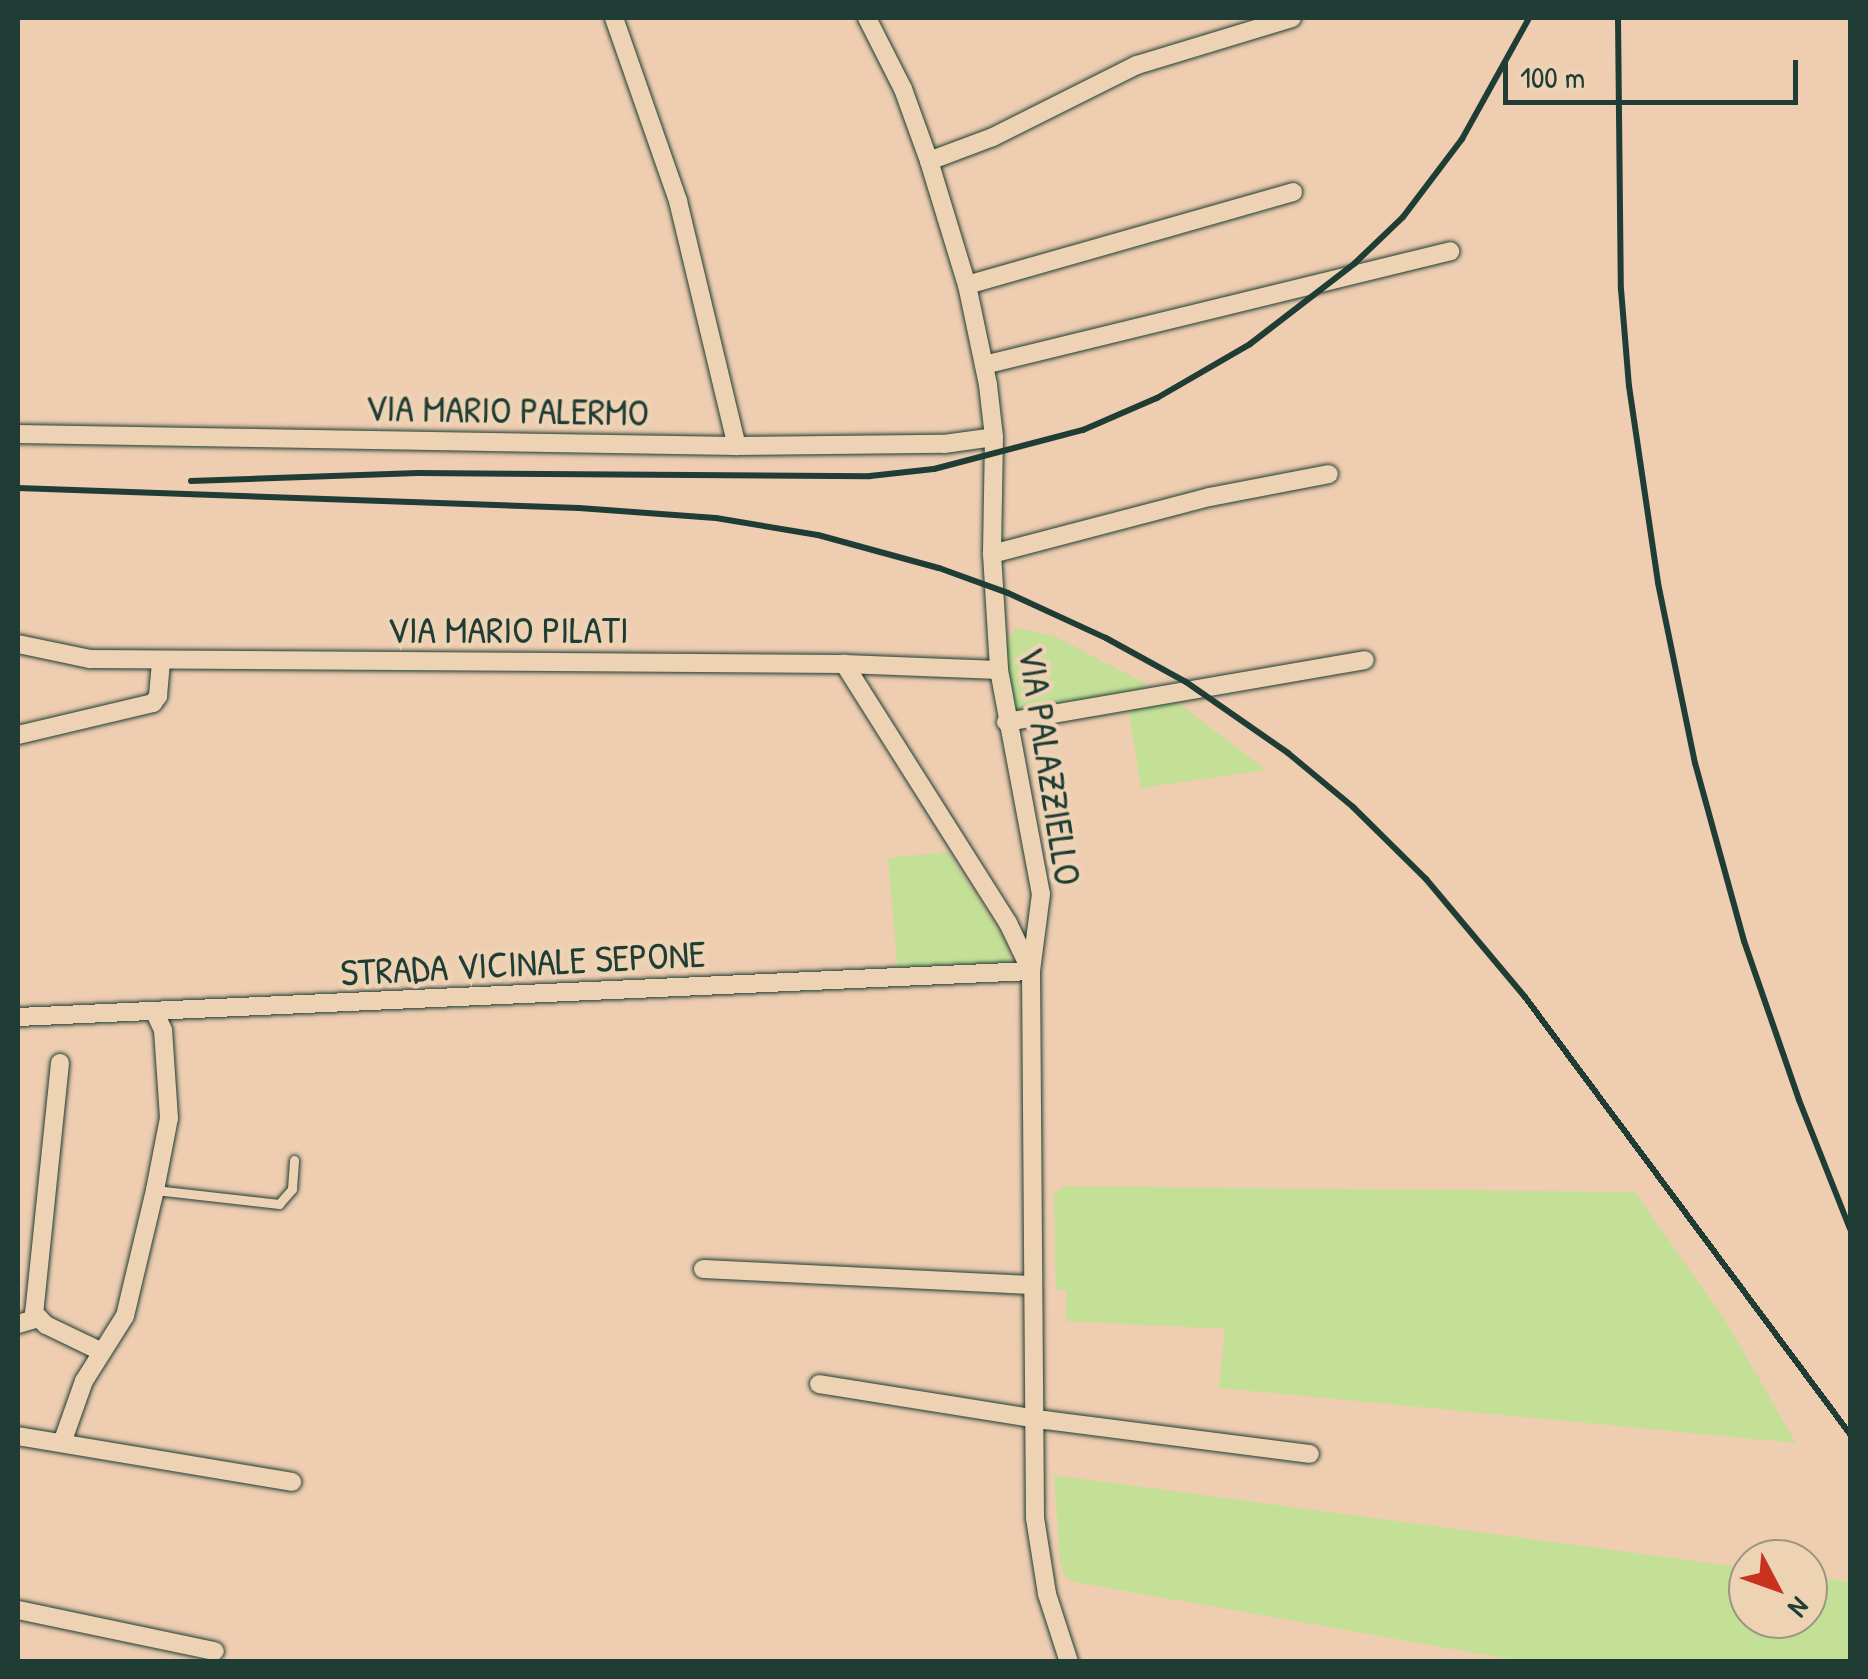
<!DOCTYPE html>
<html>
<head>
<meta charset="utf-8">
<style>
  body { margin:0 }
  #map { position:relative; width:1868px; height:1679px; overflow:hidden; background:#eecdb1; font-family:"Patrick Hand",sans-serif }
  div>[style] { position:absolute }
  .green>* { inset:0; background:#c4e097 }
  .roads { filter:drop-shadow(0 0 2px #1f3d34) drop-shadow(0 0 2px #1f3d34) }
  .service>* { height:9px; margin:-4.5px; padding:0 4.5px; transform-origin:4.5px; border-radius:4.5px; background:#edd2b4 }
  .minor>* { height:18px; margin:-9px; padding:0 9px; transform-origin:9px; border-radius:9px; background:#edd2b4 }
  .rail>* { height:6px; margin:-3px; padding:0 3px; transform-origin:3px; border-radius:3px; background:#1f3d34 }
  span { translate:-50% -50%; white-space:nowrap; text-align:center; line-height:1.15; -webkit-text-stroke:9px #edd2b4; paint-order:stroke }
  .street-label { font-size:38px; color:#1f3d34 }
  .frame { position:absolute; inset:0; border:20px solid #1f3d34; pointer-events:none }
  .north { position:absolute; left:1728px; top:1539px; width:100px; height:100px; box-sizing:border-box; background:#edd2b4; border:2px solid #9b9681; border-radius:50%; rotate:131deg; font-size:28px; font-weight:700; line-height:40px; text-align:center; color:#1f3d34 }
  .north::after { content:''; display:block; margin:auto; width:35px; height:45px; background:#c8321e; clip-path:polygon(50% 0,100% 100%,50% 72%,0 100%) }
  .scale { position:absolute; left:1503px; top:60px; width:295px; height:45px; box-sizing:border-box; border:5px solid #1f3d34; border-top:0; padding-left:12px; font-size:30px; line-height:35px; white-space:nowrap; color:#1f3d34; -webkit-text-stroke:8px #edd2b4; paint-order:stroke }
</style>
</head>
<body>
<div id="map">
  <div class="green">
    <div style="clip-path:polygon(1016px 628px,1052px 635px,1145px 683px,1145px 691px,1015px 717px,1005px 643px)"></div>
    <div style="clip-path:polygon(1176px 701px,1266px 770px,1141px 788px,1128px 707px)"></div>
    <div style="clip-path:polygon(948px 852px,1007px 944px,1010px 961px,1003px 968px,898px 972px,888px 858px)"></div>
    <div style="clip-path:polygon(1064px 1186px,1635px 1192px,1727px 1323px,1796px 1443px,1219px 1388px,1225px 1329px,1065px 1321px,1067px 1291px,1056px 1289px,1054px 1194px)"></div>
    <div style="clip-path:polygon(1054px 1475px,1748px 1568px,1748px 1619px,1808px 1619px,1808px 1576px,1850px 1582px,1850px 1661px,1520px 1661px,1075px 1582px,1065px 1577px,1060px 1561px)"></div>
  </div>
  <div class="roads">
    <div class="service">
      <div style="left:155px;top:1190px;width:125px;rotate:6.4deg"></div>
      <div style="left:279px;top:1204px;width:20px;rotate:-49deg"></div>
      <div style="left:292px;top:1189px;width:29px;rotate:-86deg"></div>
    </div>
    <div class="minor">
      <div style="left:614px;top:18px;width:194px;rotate:70.7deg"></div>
      <div style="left:678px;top:201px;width:252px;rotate:76.5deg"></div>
      <div style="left:867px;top:18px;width:80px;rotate:63.1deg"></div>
      <div style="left:903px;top:89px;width:77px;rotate:70.1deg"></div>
      <div style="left:929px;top:161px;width:130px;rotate:73deg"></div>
      <div style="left:967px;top:285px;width:102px;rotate:78.1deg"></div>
      <div style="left:988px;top:385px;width:52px;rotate:83.4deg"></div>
      <div style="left:994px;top:437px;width:117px;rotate:91deg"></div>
      <div style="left:992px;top:554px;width:116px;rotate:86.5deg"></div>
      <div style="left:999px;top:670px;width:228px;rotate:79.4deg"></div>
      <div style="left:1041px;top:894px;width:78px;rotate:97.4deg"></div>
      <div style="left:1031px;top:971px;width:547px;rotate:89.58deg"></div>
      <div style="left:1035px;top:1518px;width:77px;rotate:81deg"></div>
      <div style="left:1047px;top:1594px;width:71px;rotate:72.1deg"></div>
      <div style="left:929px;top:161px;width:68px;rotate:-20.6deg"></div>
      <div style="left:993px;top:137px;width:161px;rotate:-26.6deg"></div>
      <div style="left:1137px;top:65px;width:162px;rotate:-16.9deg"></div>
      <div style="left:967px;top:285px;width:339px;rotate:-15.9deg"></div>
      <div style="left:984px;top:365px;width:480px;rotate:-13.7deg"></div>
      <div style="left:18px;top:434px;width:719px;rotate:0.96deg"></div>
      <div style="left:737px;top:446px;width:207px;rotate:-0.6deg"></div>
      <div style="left:944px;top:444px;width:50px;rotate:-8deg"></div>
      <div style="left:992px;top:554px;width:225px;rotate:-14.7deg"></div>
      <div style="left:1210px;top:497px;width:121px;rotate:-10.9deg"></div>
      <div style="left:18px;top:644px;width:74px;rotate:11.8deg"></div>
      <div style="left:90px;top:659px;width:754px;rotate:0.38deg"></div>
      <div style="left:844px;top:664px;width:155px;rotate:2.2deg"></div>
      <div style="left:1006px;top:722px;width:364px;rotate:-9.8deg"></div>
      <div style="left:18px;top:735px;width:139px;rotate:-13.3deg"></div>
      <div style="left:153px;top:703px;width:9px;rotate:-54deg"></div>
      <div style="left:158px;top:696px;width:35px;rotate:-85deg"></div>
      <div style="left:18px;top:1017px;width:1014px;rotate:-2.6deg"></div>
      <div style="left:1031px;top:971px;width:53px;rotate:-115.6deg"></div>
      <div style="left:1008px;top:923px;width:307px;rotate:-122.3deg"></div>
      <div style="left:60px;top:1063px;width:251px;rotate:95.9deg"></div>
      <div style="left:34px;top:1313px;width:17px;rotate:45deg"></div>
      <div style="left:46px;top:1325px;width:62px;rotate:25.7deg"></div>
      <div style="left:703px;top:1269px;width:329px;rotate:2.8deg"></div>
      <div style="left:18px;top:1324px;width:22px;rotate:-16deg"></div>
      <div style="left:819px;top:1384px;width:229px;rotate:9.1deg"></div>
      <div style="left:1045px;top:1420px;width:267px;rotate:7.3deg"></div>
      <div style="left:18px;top:1436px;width:278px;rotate:9.5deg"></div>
      <div style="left:62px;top:1443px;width:66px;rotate:-70.5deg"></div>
      <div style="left:84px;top:1381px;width:77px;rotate:-57.8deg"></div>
      <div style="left:125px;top:1316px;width:130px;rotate:-76.6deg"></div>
      <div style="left:155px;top:1190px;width:73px;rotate:-79deg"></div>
      <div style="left:169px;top:1118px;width:88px;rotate:-93.9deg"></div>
      <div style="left:163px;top:1030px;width:19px;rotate:-115deg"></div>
      <div style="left:18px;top:1610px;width:201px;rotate:11.8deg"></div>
    </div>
  </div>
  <div class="rail">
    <div style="left:1618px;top:18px;width:271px;rotate:89.4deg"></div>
    <div style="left:1621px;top:289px;width:97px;rotate:85.3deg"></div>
    <div style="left:1629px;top:386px;width:199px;rotate:81.6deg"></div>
    <div style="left:1658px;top:583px;width:184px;rotate:78.4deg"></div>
    <div style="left:1695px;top:763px;width:185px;rotate:74.6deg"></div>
    <div style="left:1744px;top:941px;width:168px;rotate:70.9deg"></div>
    <div style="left:1799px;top:1100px;width:139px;rotate:68.4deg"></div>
    <div style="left:191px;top:481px;width:227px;rotate:-2deg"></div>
    <div style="left:418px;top:473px;width:452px;rotate:0.4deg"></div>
    <div style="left:870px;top:476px;width:64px;rotate:-6.2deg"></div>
    <div style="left:934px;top:469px;width:154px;rotate:-14.7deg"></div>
    <div style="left:1083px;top:430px;width:81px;rotate:-23.4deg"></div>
    <div style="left:1157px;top:398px;width:108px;rotate:-30.1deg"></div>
    <div style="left:1250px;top:344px;width:133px;rotate:-37.6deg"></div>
    <div style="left:1355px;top:263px;width:66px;rotate:-43.8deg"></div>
    <div style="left:1403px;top:217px;width:98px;rotate:-52.9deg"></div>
    <div style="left:1462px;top:139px;width:138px;rotate:-61deg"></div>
    <div style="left:18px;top:488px;width:561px;rotate:2.04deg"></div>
    <div style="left:579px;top:508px;width:137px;rotate:4.2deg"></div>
    <div style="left:716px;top:518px;width:103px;rotate:9.5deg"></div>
    <div style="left:818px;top:535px;width:125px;rotate:15.3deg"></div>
    <div style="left:939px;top:568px;width:73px;rotate:19.9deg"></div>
    <div style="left:1008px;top:593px;width:108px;rotate:24.7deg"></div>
    <div style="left:1106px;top:638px;width:91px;rotate:28.8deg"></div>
    <div style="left:1186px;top:682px;width:124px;rotate:34.8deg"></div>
    <div style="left:1288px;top:753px;width:85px;rotate:39.7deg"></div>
    <div style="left:1353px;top:807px;width:103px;rotate:44.6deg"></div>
    <div style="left:1426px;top:879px;width:154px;rotate:50deg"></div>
    <div style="left:1525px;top:997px;width:545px;rotate:53.36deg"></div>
  </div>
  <div class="street-label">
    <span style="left:507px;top:410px;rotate:1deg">VIA MARIO PALERMO</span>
    <span style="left:508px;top:630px">VIA MARIO PILATI</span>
    <span style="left:1050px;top:766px;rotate:81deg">VIA PALAZZIELLO</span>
    <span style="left:523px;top:963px;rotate:-3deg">STRADA VICINALE SEPONE</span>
  </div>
  <div class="frame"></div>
  <div class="north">N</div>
  <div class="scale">100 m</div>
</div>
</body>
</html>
